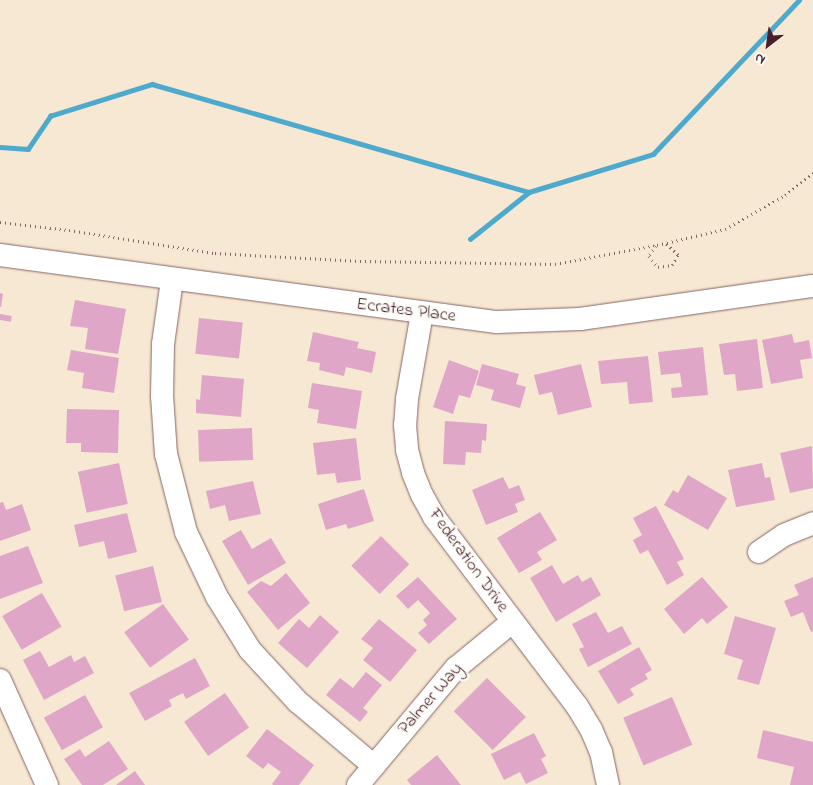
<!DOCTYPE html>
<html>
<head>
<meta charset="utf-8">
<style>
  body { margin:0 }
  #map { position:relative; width:813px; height:785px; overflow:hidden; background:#f7e8d3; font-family:"Indie Flower",sans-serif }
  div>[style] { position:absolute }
  .stream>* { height:4.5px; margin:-2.25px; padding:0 2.25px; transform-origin:2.25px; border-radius:2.25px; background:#4eaacc }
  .building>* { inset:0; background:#dfa6c8; transform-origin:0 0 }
  .path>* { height:2.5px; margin-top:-1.25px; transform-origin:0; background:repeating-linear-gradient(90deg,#876566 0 1px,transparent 0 5px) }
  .roads { filter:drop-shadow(0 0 1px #876566) drop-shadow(0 0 1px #876566) }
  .minor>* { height:22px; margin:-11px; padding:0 11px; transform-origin:11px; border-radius:11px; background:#fff }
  span { translate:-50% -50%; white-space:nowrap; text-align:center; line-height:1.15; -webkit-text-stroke:4.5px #fdfcf7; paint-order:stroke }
  .street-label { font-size:18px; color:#4a1f2b }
  .north { position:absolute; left:743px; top:20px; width:50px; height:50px; -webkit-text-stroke:4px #fdfcf7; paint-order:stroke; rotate:210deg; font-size:14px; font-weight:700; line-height:20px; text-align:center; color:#4a1f2b }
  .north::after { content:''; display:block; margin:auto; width:18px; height:22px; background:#4a1f2b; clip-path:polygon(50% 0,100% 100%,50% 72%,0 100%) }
</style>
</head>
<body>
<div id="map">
  <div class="stream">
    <div style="left:0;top:147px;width:28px;rotate:4deg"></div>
    <div style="left:28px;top:149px;width:40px;rotate:-56deg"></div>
    <div style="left:50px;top:116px;width:107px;rotate:-17.4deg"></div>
    <div style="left:152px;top:84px;width:392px;rotate:16deg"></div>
    <div style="left:529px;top:192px;width:130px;rotate:-17deg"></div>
    <div style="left:653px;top:154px;width:212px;rotate:-46.5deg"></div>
    <div style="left:470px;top:239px;width:75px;rotate:-38.5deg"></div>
  </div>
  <div class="building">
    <div style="clip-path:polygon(0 293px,3px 294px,1px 307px,0 307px)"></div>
    <div style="clip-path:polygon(75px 300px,126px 309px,118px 354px,85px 349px,88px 328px,70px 326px)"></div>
    <div style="left:0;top:314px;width:12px;height:6px;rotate:9deg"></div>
    <div style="left:199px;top:318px;width:44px;height:36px;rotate:6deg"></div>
    <div style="clip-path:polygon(313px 332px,359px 342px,357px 348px,376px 352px,372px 373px,346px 367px,344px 376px,319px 370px,320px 363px,307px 361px)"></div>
    <div style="clip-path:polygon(792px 334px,794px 343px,809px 340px,812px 358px,800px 360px,803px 378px,771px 384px,762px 340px)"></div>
    <div style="clip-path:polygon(757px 339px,763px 388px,737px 391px,735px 374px,724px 375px,719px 344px)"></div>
    <div style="clip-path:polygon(703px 347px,708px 395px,672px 398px,671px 388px,682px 387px,680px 373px,661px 375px,658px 352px)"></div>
    <div style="clip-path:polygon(71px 350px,119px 358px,114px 393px,82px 388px,84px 373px,67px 370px)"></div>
    <div style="clip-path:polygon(648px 356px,653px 402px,629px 404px,627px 382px,601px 384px,598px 361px)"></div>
    <div style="clip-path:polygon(449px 360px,479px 371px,470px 398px,459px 395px,453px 414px,433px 407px)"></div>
    <div style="clip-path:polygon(482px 364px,519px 374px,516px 384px,526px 387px,520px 408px,491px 400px,494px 390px,476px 385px)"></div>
    <div style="clip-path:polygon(581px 364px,592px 407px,558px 415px,552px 392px,539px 395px,534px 375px)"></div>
    <div style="clip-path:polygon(202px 375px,244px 379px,241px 417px,196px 413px,196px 399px,200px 400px)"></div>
    <div style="clip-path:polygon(312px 383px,362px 391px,356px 429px,317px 423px,319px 410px,308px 408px)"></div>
    <div style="clip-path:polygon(67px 409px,119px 410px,118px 453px,81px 452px,81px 443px,66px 443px)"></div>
    <div style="clip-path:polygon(445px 421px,487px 424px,486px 441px,482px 440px,481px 453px,466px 452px,465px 465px,443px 464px)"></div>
    <div style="left:252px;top:428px;width:32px;height:54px;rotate:88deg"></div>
    <div style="clip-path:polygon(356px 438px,361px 480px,337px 483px,335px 473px,317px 475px,313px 443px)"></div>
    <div style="clip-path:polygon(812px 446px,813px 488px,790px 493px,780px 453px)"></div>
    <div style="left:119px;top:463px;width:42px;height:42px;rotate:78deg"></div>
    <div style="clip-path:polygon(762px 463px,765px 478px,770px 477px,775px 500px,736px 507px,728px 470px)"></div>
    <div style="clip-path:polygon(688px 475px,727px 498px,708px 530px,664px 505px,673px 490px,678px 493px)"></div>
    <div style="clip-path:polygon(503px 477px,509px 489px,519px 485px,525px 500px,515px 504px,518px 512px,486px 525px,472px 490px)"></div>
    <div style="clip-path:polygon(253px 481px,261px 514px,229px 521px,225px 505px,210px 509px,206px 491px)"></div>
    <div style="clip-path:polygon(364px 489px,374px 521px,348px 529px,346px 524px,326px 530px,318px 504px)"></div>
    <div style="clip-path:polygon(3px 502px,6px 510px,22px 504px,31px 530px,0 541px,0 503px)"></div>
    <div style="clip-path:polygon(656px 506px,684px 559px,677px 562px,684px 575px,667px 585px,648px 550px,640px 554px,633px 540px,642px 535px,633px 518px)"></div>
    <div style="clip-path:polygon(540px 512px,557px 540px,537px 552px,542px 560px,519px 573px,497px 538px)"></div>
    <div style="clip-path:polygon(127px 513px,137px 552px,108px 559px,104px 541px,79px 547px,74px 525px)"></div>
    <div style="clip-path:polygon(241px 530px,252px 549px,271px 538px,286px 563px,248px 585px,222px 541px)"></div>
    <div style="left:381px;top:536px;width:40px;height:42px;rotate:45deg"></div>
    <div style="clip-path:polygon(28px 546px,43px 583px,0 599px,0 556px)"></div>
    <div style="clip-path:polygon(552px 565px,563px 584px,578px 575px,582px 582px,591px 577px,601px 595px,556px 622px,530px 578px)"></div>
    <div style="left:153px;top:566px;width:37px;height:39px;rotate:76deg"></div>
    <div style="clip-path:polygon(286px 573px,310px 603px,278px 630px,247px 592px,261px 581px,271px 586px)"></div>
    <div style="clip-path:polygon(418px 577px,457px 619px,429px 644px,418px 633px,427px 625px,423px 620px,430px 613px,418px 600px,408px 609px,396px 596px)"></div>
    <div style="clip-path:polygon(702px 577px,728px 607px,707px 624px,702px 618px,684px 634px,664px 609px)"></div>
    <div style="clip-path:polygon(813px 577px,813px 631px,811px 632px,803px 612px,791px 617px,784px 601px,799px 595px,794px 585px)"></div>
    <div style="left:42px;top:593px;width:39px;height:46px;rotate:60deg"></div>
    <div style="left:163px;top:604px;width:44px;height:48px;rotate:54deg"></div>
    <div style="clip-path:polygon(596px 612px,608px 633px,622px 626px,632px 644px,588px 667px,579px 649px,584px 647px,572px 624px)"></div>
    <div style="clip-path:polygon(320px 615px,339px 632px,307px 668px,278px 643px,299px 619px,309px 628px)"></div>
    <div style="clip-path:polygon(735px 616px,776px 628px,759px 685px,737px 679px,743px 660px,724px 654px)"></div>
    <div style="clip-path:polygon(379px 619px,417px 650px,390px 682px,363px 660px,373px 648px,361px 639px)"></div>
    <div style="clip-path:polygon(639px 647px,652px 670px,645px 674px,648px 679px,630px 689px,634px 695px,618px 704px,598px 671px)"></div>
    <div style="clip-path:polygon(40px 651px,49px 667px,71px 655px,74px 662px,85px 656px,94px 673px,44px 700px,23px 660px)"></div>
    <div style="clip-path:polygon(195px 658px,210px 686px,186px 699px,183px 693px,169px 700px,172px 706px,145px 721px,129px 693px)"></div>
    <div style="clip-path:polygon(366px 672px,382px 685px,363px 708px,368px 712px,360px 722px,326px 695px,340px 678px,353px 688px)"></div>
    <div style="left:487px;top:678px;width:55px;height:47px;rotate:45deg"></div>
    <div style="left:225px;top:693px;width:42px;height:50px;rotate:55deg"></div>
    <div style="left:85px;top:695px;width:37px;height:47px;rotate:61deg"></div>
    <div style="left:672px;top:697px;width:52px;height:53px;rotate:67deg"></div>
    <div style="clip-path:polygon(267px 729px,314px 765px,299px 785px,273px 785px,272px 784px,281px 772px,268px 763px,263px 769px,246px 756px)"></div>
    <div style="clip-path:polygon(763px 730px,813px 742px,813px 785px,790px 785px,794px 767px,757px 758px)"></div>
    <div style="clip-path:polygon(534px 733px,546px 756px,541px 759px,548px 773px,526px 784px,520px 772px,504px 780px,491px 754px)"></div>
    <div style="clip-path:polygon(109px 741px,128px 769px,103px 785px,82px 785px,64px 759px,80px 749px,85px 757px)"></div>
    <div style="clip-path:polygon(437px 755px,461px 785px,411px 785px,407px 780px)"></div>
    <div style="clip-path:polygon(135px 771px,145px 785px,116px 785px)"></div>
  </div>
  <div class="path">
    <div style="left:0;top:222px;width:69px;rotate:6.6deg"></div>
    <div style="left:69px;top:230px;width:148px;rotate:9deg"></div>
    <div style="left:215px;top:253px;width:145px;rotate:3.2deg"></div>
    <div style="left:360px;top:261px;width:195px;rotate:0.9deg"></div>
    <div style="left:555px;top:264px;width:104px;rotate:-10.6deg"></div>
    <div style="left:657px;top:245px;width:70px;rotate:-13.2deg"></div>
    <div style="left:725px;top:229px;width:69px;rotate:-29.5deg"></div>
    <div style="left:785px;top:195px;width:36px;rotate:-38deg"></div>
    <div style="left:656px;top:246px;width:12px;rotate:125deg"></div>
    <div style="left:649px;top:256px;width:14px;rotate:51deg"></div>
    <div style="left:658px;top:267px;width:14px;rotate:-8deg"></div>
    <div style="left:672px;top:265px;width:12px;rotate:-59deg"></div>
    <div style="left:678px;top:255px;width:18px;rotate:-137deg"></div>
  </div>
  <div class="roads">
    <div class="minor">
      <div style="left:0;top:255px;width:501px;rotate:7.69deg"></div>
      <div style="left:496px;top:322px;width:84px;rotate:-2deg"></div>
      <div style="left:580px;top:319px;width:235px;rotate:-8.1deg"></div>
      <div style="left:172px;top:280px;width:65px;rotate:98deg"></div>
      <div style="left:163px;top:344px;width:52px;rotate:91.1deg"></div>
      <div style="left:162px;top:396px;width:58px;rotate:86.1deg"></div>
      <div style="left:166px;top:454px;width:81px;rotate:75.6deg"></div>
      <div style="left:186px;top:532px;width:72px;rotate:64.5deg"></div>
      <div style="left:217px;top:597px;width:62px;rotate:58.1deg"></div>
      <div style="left:250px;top:650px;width:71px;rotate:47.3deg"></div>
      <div style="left:298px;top:702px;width:99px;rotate:40.1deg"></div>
      <div style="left:422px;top:313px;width:87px;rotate:99.9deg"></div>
      <div style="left:407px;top:399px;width:26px;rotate:94deg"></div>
      <div style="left:405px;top:425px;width:25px;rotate:85deg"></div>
      <div style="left:407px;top:450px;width:24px;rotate:75deg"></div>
      <div style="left:413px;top:473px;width:24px;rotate:68deg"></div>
      <div style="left:422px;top:495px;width:25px;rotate:61deg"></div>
      <div style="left:434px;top:517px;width:237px;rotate:52.9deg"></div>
      <div style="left:577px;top:706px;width:27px;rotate:59deg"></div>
      <div style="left:591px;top:729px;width:25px;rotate:67deg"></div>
      <div style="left:601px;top:752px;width:34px;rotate:78deg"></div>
      <div style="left:759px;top:552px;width:30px;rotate:-34deg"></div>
      <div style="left:784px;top:535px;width:31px;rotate:-22deg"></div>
      <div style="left:0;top:680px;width:115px;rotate:65.9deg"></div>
      <div style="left:358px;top:785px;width:153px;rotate:-50.1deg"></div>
      <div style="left:456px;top:668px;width:72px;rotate:-39.4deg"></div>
    </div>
  </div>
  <div class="street-label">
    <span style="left:406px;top:311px;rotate:7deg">Ecrates Place</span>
    <span style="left:468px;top:561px;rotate:54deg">Federation Drive</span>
    <span style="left:431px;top:699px;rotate:-49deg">Palmer Way</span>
  </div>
  <div class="north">N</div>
</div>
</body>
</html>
